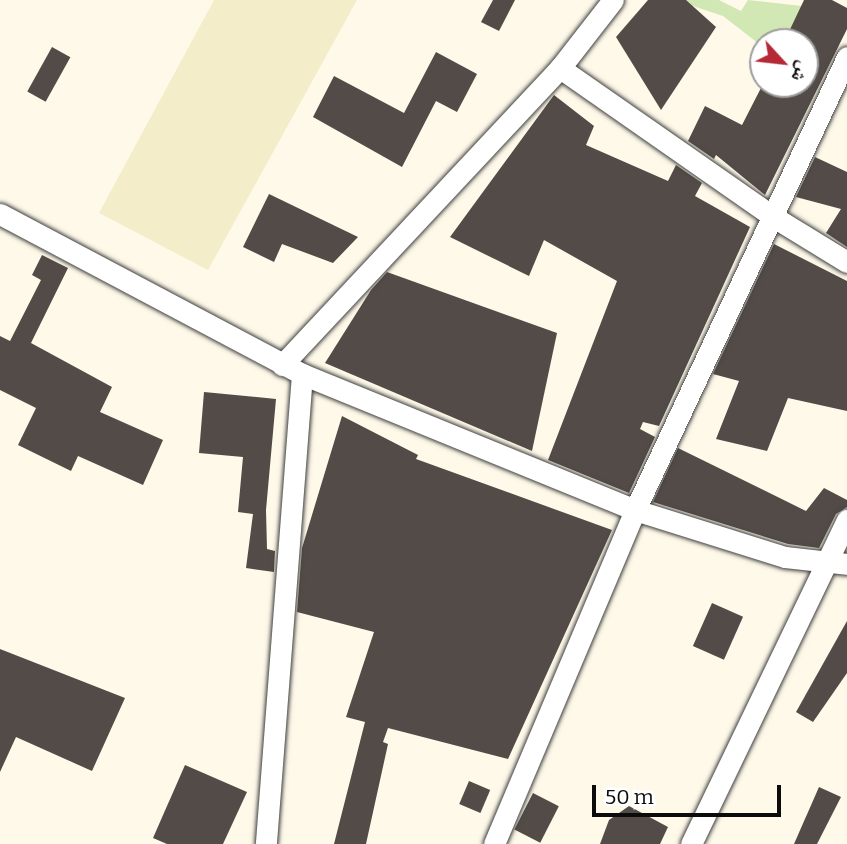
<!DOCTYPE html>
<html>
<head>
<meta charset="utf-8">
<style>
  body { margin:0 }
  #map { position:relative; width:847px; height:844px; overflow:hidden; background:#fef9e9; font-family:Bitter,"Noto Naskh Arabic",serif }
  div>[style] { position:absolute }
  .farmland>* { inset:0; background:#f3edca }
  .green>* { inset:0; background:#d1e7b4 }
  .building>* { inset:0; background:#534b47; transform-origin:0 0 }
  .roads { filter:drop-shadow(0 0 2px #3e3e3e) drop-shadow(0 0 2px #3e3e3e) }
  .minor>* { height:21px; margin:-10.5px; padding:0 10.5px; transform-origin:10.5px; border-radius:10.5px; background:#fff }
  span { translate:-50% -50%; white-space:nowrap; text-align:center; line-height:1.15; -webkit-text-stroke:7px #fff; paint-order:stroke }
  .north { position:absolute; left:749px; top:28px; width:70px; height:70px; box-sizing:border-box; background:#fff; border:2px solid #9d9d9d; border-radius:50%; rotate:117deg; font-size:19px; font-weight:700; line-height:28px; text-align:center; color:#0b0b0b }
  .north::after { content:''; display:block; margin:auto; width:24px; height:32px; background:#b52836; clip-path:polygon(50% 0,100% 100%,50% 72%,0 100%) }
  .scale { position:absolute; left:592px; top:785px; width:189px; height:32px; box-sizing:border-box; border:4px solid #0b0b0b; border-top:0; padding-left:9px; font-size:21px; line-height:24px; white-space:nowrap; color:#0b0b0b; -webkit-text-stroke:5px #fff; paint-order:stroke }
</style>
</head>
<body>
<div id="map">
  <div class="farmland">
    <div style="clip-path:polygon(214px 0,357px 0,208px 270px,99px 213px)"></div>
  </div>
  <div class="green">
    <div style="clip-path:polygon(675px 0,719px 0,741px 11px,748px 0,810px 7px,805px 42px,763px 42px,763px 47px,723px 16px)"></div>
  </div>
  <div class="building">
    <div style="clip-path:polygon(493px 0,515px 0,499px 31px,481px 22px)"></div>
    <div style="clip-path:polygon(648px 0,686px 0,716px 27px,661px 110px,616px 37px)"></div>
    <div style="clip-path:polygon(804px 0,832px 0,847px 8px,847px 29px,765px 195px,716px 155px,714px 159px,688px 141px,705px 106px,742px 125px,763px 84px,805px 84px,805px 42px,784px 42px)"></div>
    <div style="left:52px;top:47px;width:21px;height:51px;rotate:29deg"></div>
    <div style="clip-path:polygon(436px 52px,477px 74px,457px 112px,436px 101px,402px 167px,313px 117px,334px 76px,404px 113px)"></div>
    <div style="clip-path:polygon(554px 95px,594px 126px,586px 145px,668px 181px,676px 165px,702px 183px,695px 196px,750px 227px,659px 426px,643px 422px,640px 429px,655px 437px,629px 493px,548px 460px,617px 281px,544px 240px,529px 276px,450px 237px)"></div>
    <div style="clip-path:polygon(815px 157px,847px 172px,847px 247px,826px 233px,841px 209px,796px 197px)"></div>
    <div style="clip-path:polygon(269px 194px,358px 237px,333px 263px,282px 244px,274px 262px,243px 247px)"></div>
    <div style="clip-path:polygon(774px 244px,847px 281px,847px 411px,788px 398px,767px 451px,716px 439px,739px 381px,713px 374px)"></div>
    <div style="clip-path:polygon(42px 255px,68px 268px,31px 343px,112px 387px,100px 412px,163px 440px,143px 485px,78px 456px,71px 471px,18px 445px,36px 408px,0 390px,0 336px,10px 341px,41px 280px,32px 275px)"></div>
    <div style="clip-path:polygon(387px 272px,557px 333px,532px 451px,325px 363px,371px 290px)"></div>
    <div style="clip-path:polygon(204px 392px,276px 399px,266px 510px,267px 549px,275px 551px,274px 572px,246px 568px,253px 514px,238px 512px,243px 457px,199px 453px)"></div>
    <div style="clip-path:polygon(342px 416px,418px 455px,416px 459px,612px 530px,508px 759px,388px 728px,383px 742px,388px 744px,366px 844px,334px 844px,365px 722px,346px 717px,374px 632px,297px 612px,302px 548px)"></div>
    <div style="clip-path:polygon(678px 448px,806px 511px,824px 488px,847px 500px,847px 507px,836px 514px,819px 548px,788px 544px,653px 502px)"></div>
    <div style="left:712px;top:603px;width:34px;height:47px;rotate:24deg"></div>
    <div style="clip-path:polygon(847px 621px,847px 673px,813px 722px,796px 712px)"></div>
    <div style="clip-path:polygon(0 649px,125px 698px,92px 771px,16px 737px,0 772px)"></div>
    <div style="clip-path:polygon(185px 765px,247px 792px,223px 844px,167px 844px,153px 838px)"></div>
    <div style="left:469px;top:781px;width:23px;height:25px;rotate:23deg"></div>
    <div style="clip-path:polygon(819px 787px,841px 797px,817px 844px,794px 844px)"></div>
    <div style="left:533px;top:793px;width:29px;height:41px;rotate:27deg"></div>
    <div style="clip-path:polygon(629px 806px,668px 827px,660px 844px,600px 844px,609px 820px)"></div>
  </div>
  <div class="roads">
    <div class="minor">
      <div style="left:560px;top:68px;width:259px;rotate:34.9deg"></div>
      <div style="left:772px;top:216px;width:88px;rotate:31.5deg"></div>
      <div style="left:0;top:214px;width:342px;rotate:27.9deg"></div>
      <div style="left:302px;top:374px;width:471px;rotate:94.4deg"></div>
      <div style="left:282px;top:365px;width:407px;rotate:-46.9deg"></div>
      <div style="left:560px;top:68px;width:86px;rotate:-52.1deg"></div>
      <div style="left:302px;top:374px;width:360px;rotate:22.2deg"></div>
      <div style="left:635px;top:510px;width:157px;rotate:17.4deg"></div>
      <div style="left:785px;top:557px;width:62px;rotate:6.4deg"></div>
      <div style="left:494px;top:844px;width:363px;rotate:-67.1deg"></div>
      <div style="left:635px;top:510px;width:500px;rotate:-64.92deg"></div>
      <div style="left:691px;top:844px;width:360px;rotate:-64.3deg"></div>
    </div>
  </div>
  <div class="north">ش</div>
  <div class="scale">50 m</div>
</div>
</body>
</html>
